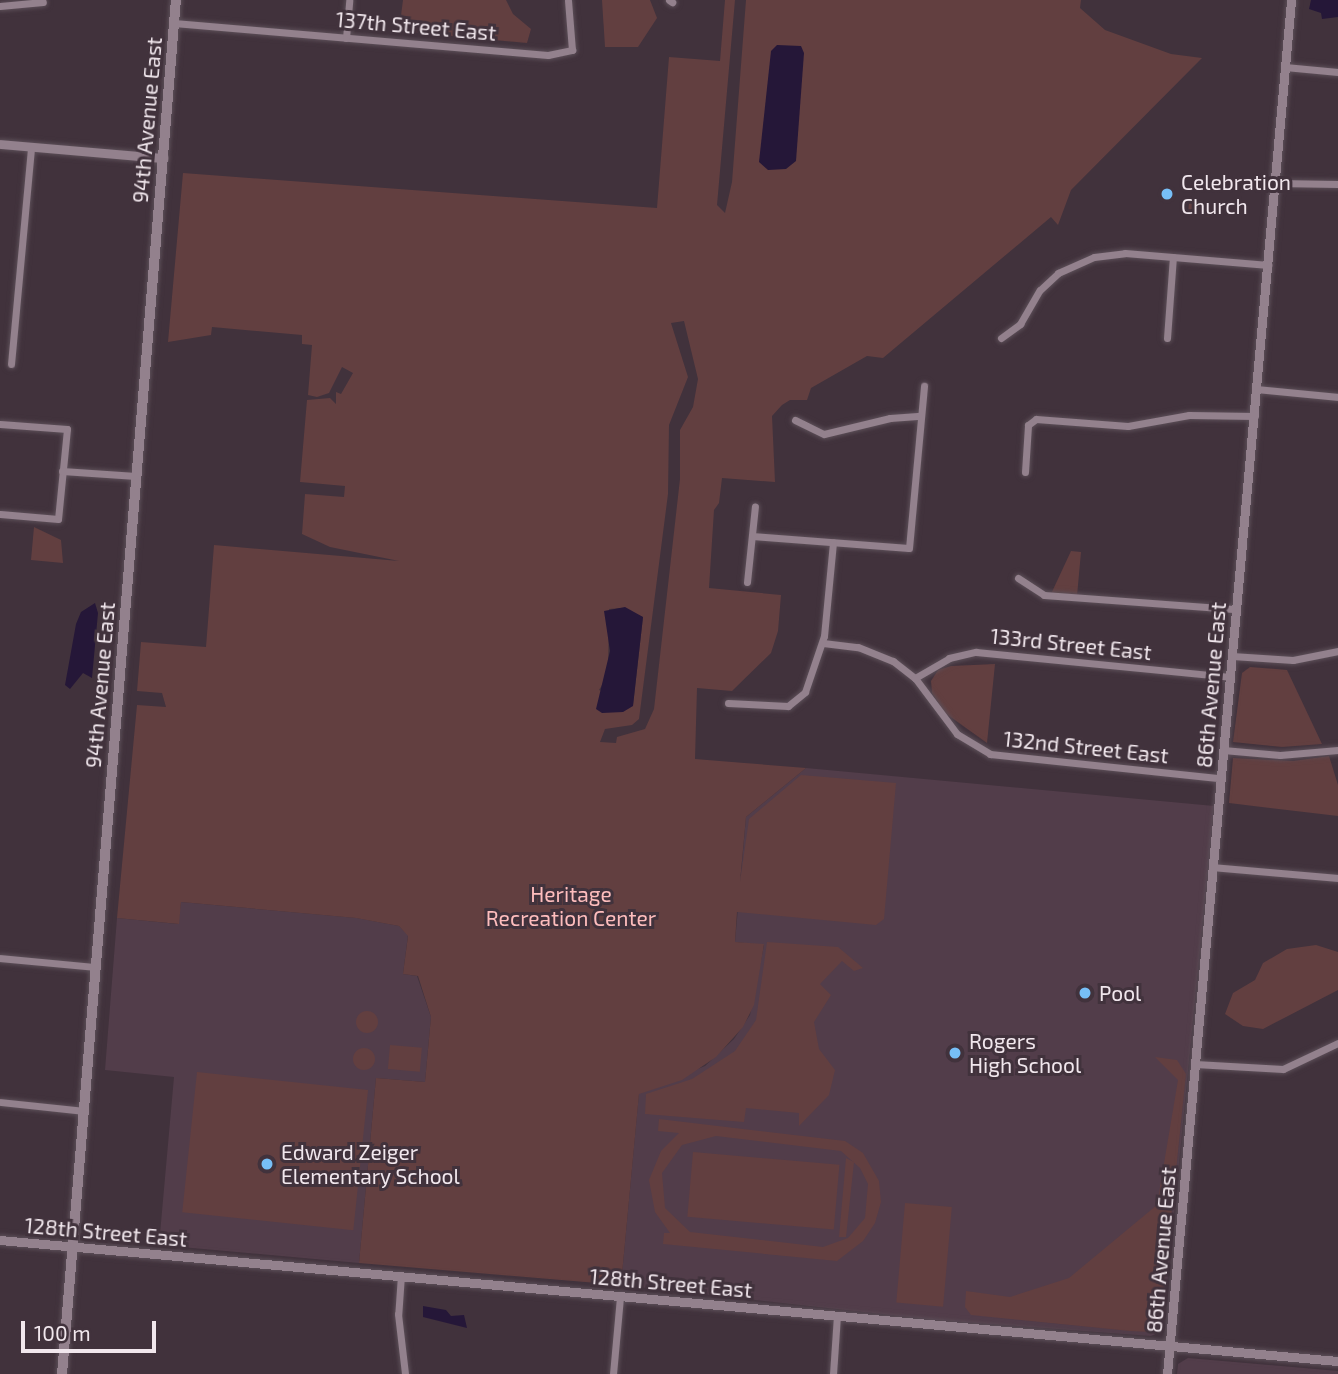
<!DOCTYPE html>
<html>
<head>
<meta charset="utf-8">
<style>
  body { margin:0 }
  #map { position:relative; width:1338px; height:1374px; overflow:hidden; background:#41323c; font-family:"Exo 2",sans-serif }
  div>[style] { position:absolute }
  .built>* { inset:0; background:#523d4a }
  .green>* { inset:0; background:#623f40; transform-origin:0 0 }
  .round { border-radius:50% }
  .water>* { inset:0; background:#251738 }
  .roads { filter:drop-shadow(0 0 2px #5c4f58) drop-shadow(0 0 2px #5c4f58) }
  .minor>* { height:7px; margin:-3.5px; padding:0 3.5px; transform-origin:3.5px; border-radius:3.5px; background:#93818d }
  .tertiary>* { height:9px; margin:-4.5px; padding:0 4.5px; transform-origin:4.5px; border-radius:4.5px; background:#93818d }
  .secondary>* { height:10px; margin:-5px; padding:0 5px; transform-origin:5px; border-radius:5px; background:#93818d }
  .dots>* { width:19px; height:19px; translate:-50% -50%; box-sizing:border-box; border:4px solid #41323c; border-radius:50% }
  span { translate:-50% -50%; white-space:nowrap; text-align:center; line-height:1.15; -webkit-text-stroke:6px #41323c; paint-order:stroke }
  .street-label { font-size:21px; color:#f1e7ed }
  .poi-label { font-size:21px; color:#f1e7ed }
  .left { translate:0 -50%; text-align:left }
  .park-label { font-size:21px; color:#febdbd }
  .scale { position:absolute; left:21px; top:1321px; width:135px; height:32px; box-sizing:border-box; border:4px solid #f1e7ed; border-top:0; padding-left:9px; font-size:21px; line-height:24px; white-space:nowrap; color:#f1e7ed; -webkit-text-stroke:5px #41323c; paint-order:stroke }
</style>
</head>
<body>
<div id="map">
  <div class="built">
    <div style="clip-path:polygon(806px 768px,1214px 806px,1163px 1326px,1158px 1333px,1151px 1336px,936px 1320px,621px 1285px,639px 1093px,705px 1066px,734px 1039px,750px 1015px,764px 945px,735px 942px,746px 817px)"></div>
    <div style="clip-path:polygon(181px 902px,357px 918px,399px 926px,408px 935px,403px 974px,417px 976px,431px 1017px,425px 1082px,376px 1078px,359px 1263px,159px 1245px,174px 1077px,105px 1070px,117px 918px,178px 924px)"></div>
    <div style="clip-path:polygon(1188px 1358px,1338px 1371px,1338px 1374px,1177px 1374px,1178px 1364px)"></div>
  </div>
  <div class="green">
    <div style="clip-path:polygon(403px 0,506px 0,513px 14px,531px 29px,527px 43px,399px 31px)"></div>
    <div style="clip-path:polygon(602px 0,650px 0,657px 18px,638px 47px,605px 47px)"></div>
    <div style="clip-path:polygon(evenodd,725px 0,735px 0,717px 205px,725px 213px,732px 182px,746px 0,1081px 0,1080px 8px,1105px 30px,1171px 54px,1202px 58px,1071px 190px,1058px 225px,1051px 217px,883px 358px,867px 356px,811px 388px,807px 400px,790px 400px,782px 405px,772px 416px,775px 482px,722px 478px,719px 503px,714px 510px,709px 588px,781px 595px,778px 631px,771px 653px,732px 691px,697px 688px,695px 759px,806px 768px,746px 817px,740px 882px,749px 819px,801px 775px,896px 783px,884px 919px,876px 925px,737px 912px,735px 942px,764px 944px,754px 1005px,743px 1027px,716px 1057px,682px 1080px,639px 1094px,621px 1285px,359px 1263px,376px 1078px,425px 1082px,431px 1017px,418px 976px,403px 974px,408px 936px,399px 926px,356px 918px,181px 902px,179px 924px,117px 918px,137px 705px,166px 707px,162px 693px,137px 691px,141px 642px,206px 647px,214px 545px,399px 561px,330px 547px,302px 534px,305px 494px,344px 497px,345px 486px,300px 482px,307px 400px,330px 398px,336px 404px,336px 392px,341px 394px,353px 373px,342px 367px,329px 393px,317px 397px,308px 395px,312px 345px,302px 344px,302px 335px,212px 327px,211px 335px,168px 342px,183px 173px,657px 208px,669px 57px,720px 61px,725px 0,684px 321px,698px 379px,693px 407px,680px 430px,680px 479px,654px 709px,645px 729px,617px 737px,616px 743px,600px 742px,605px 729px,632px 725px,639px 719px,668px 494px,669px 425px,688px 377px,671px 323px,684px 321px,725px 0,621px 608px,643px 617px,633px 705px,599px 690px,608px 675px,609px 609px,621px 608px)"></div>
    <div style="left:1189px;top:203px;width:24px;height:12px;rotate:5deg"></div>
    <div style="clip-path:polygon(34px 527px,61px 540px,63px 563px,31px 560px)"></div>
    <div style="clip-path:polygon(1071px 551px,1081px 552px,1077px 596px,1051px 594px)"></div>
    <div style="clip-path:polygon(995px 664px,987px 743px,945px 713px,932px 693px,931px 681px,938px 670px,951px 666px)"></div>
    <div style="clip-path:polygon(1250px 667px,1287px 670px,1322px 744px,1282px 747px,1233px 742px,1242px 673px)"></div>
    <div style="clip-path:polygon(1329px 756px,1338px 785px,1338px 816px,1229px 803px,1233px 758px,1293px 761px)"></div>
    <div style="clip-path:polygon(767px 942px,838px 947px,863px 968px,854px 971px,842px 961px,820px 984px,831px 995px,814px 1022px,819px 1049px,835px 1070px,829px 1095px,799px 1126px,799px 1113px,746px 1108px,744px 1122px,645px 1114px,646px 1094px,692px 1079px,735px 1051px,756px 1020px)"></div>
    <div style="clip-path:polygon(1316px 945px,1338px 952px,1338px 990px,1263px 1029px,1243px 1026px,1225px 1014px,1233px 993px,1255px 980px,1263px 963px,1287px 949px)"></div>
    <div class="round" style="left:356px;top:1011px;width:22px;height:22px"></div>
    <div style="left:390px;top:1045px;width:32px;height:24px;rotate:5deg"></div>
    <div class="round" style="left:353px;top:1048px;width:22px;height:22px"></div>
    <div style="clip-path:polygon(1155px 1057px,1177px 1060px,1186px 1074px,1160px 1325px,1151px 1332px,1130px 1331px,971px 1315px,965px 1307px,966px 1291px,1010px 1297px,1069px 1278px,1157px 1205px,1178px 1080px)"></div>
    <div style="left:197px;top:1072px;width:172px;height:141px;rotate:6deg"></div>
    <div style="clip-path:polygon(evenodd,659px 1119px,845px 1141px,863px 1153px,879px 1181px,881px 1202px,875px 1223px,863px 1241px,837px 1261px,663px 1244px,664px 1233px,670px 1233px,655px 1212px,649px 1180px,661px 1151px,679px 1133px,658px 1131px,659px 1119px,716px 1136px,841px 1151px,860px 1168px,868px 1184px,865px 1218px,848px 1238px,823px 1247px,690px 1232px,665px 1208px,662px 1173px,682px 1145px,716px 1136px)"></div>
    <div style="left:693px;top:1152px;width:147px;height:65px;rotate:5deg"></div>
    <div style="clip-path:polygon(846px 1158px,854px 1162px,846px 1237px,839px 1237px)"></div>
    <div style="left:905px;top:1203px;width:47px;height:100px;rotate:5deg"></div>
  </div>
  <div class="water">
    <div style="clip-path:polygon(1311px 0,1338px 0,1338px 17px,1322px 19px,1321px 13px,1309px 9px)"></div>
    <div style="clip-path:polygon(777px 45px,801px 46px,804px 53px,796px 161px,786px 169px,768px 170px,759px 162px,771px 51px)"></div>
    <div style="clip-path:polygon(95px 603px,98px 613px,92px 678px,83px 673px,70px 689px,65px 685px,76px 624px,81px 612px)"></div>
    <div style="clip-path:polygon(625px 607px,643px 617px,633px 706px,623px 712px,602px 713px,596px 709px,610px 651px,604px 611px)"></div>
    <div style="clip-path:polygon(423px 1306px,446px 1310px,451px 1316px,464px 1315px,467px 1328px,423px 1317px)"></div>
  </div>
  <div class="roads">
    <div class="minor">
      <div style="left:669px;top:0;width:4px;rotate:34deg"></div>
      <div style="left:0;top:6px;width:43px;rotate:-5.3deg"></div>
      <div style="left:174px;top:23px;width:375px;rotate:4.9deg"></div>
      <div style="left:548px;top:55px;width:25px;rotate:-12deg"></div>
      <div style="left:572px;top:50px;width:50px;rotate:-94.6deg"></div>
      <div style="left:346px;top:38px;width:38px;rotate:-85deg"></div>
      <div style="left:1285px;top:67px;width:53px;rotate:5.4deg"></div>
      <div style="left:1276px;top:183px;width:62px;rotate:0.9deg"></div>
      <div style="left:1001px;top:338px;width:24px;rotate:-36deg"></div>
      <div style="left:1020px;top:324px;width:39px;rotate:-60deg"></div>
      <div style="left:1040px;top:290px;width:25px;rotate:-43deg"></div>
      <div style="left:1058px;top:273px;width:39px;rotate:-24deg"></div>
      <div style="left:1094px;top:257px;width:31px;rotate:-7deg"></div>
      <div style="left:1125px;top:253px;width:144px;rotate:4.8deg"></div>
      <div style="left:1167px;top:338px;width:81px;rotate:-85.8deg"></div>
      <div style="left:11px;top:364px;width:218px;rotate:-84.7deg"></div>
      <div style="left:1257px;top:389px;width:81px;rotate:5.6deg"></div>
      <div style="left:795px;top:420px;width:32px;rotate:26deg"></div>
      <div style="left:824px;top:434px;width:68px;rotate:-13.6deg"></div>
      <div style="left:890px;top:418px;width:31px;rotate:-4deg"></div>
      <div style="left:0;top:424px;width:67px;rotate:4.3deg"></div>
      <div style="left:67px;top:429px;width:90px;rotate:95.7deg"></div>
      <div style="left:58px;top:519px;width:58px;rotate:-175.1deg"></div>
      <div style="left:62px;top:471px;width:74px;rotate:3.9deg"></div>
      <div style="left:1025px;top:472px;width:47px;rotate:-86.3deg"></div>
      <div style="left:1028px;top:425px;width:10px;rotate:-37deg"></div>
      <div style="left:1036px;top:419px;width:92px;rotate:4.4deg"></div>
      <div style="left:1128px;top:426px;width:62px;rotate:-10.2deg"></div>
      <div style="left:1189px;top:415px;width:66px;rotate:0.9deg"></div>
      <div style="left:752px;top:536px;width:157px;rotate:4.4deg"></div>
      <div style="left:909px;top:548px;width:163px;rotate:-84.7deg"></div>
      <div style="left:1018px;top:578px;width:31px;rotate:33deg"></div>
      <div style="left:1044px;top:595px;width:193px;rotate:4.2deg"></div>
      <div style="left:747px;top:582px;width:76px;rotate:-84deg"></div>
      <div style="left:823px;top:643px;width:35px;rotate:7deg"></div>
      <div style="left:858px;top:647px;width:38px;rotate:22deg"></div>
      <div style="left:893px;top:661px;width:28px;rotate:38deg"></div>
      <div style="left:915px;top:678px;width:70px;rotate:53.1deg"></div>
      <div style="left:957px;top:734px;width:39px;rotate:31deg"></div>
      <div style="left:990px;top:754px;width:231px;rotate:6deg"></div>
      <div style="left:1232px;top:656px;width:61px;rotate:3.8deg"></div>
      <div style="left:1293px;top:660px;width:46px;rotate:-11.3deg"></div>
      <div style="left:915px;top:678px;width:39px;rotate:-30deg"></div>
      <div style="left:949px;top:658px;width:28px;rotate:-13deg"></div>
      <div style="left:976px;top:652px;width:255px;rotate:5.6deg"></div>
      <div style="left:728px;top:703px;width:60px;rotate:2.9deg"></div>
      <div style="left:788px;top:706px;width:22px;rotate:-39deg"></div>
      <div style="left:805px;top:692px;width:59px;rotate:-71.3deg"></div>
      <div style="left:824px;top:636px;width:94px;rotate:-84.5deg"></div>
      <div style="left:1223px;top:750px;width:57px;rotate:5deg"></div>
      <div style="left:1280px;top:755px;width:58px;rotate:-4.9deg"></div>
      <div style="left:1212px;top:867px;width:126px;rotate:5deg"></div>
      <div style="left:0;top:958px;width:96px;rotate:5.4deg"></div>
      <div style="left:1195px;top:1064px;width:88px;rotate:3.3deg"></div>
      <div style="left:1283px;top:1069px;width:61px;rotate:-25.3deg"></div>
      <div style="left:0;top:1102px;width:84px;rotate:6.1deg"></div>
      <div style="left:401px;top:1275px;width:39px;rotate:94deg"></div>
      <div style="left:398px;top:1314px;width:60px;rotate:83.3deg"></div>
      <div style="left:613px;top:1374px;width:77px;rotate:-84.8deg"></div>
      <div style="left:833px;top:1374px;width:58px;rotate:-86.1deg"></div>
    </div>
    <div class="tertiary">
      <div style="left:0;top:144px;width:164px;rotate:4.9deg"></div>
      <div style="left:0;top:1240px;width:1343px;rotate:5.17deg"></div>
      <div style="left:1167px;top:1374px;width:1380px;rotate:-84.84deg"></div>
    </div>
    <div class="secondary">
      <div style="left:62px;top:1374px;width:1379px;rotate:-85.26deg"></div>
    </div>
  </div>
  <div class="dots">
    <div style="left:1167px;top:194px;background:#77bff7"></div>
    <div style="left:1085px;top:993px;background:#77bff7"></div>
    <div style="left:955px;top:1053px;background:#77bff7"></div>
    <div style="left:267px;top:1164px;background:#77bff7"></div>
  </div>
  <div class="street-label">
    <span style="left:416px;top:26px;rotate:5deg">137th Street East</span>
    <span style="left:147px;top:120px;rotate:-85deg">94th Avenue East</span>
    <span style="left:1071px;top:644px;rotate:6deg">133rd Street East</span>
    <span style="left:100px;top:685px;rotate:-85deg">94th Avenue East</span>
    <span style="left:1211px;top:685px;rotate:-85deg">86th Avenue East</span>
    <span style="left:1086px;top:747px;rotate:6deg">132nd Street East</span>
    <span style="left:106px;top:1232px;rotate:5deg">128th Street East</span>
    <span style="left:1161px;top:1250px;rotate:-85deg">86th Avenue East</span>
    <span style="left:671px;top:1283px;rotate:5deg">128th Street East</span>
  </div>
  <div class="poi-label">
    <span class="left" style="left:1181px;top:194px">Celebration<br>Church</span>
    <span class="left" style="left:1099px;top:993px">Pool</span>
    <span class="left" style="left:969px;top:1053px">Rogers<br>High School</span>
    <span class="left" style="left:281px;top:1164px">Edward Zeiger<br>Elementary School</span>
  </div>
  <div class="park-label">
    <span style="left:571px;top:906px">Heritage<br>Recreation Center</span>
  </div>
  <div class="scale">100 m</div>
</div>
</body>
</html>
